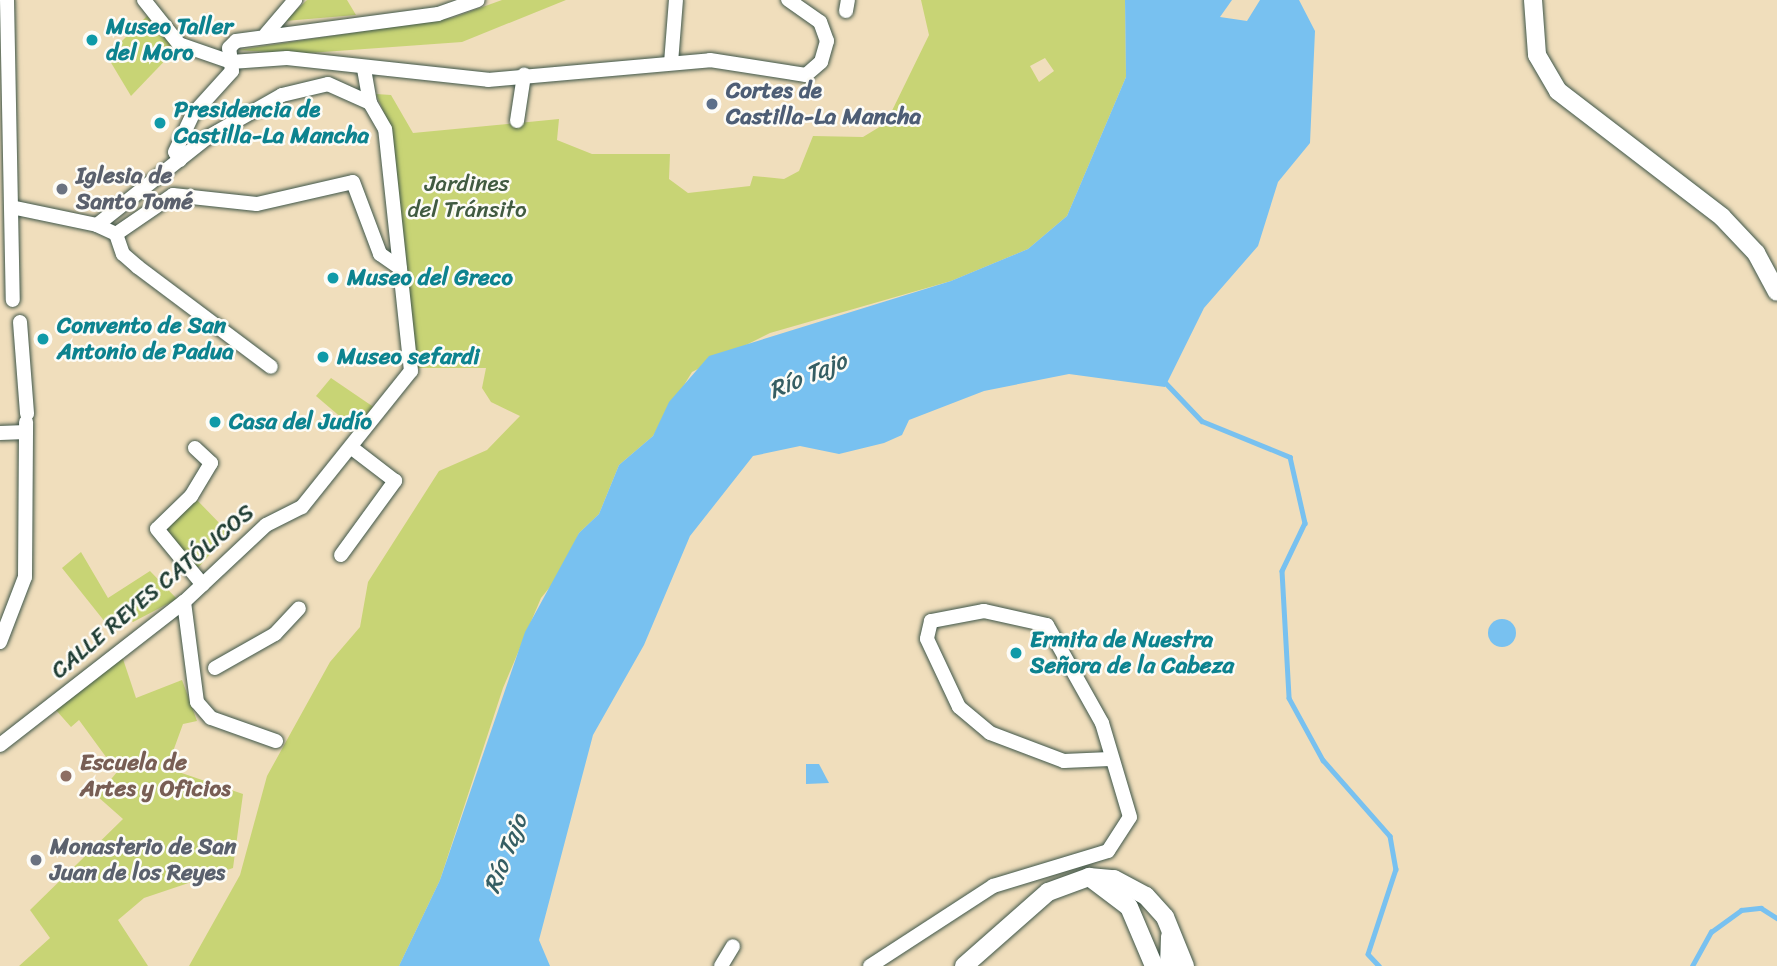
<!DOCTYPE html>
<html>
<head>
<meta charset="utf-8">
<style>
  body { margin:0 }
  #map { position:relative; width:1777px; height:966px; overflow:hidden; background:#f0debc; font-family:Sriracha,sans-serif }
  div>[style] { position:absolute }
  .green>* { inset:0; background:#c8d475 }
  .water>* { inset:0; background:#78c1f0 }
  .round { border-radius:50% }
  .stream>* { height:4.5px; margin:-2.25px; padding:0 2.25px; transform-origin:2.25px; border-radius:2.25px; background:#78c1f0 }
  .roads { filter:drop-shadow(0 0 2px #3e5548) drop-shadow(0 0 2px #3e5548) }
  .minor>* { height:14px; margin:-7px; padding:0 7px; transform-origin:7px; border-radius:7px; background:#fff }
  .major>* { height:18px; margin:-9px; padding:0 9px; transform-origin:9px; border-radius:9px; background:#fff }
  .dots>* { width:19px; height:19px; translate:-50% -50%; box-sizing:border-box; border:4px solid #fdfcf7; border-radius:50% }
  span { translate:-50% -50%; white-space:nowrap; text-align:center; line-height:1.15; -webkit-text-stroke:5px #fdfcf7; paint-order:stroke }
  .culture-label { font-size:23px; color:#0d838f; font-weight:700 }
  .left { translate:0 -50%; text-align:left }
  .service-label { font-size:23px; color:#4e5e75; font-weight:700 }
  .worship-label { font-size:23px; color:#5b616d; font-weight:700 }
  .park-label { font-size:23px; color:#415b41 }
  .street-label { font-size:23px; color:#1f3d34 }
  .education-label { font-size:23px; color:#785e54; font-weight:700 }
  .water-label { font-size:24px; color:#355e63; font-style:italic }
</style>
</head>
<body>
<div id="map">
  <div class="green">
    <div style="clip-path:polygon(307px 0,347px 0,356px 15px,285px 21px)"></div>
    <div style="clip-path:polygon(502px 0,566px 0,462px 42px,295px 54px,238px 50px,452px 18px)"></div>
    <div style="clip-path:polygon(evenodd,921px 0,1125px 0,1126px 77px,1067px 216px,1028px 249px,951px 281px,770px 333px,692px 372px,653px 436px,619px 465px,599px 514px,579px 533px,563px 571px,541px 598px,503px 688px,440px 880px,399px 966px,189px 966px,240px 875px,267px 776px,330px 662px,360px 627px,368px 582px,439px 471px,487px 450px,520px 416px,491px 402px,482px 388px,486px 368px,417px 368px,390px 126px,376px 94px,391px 95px,413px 133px,559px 119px,557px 140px,592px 154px,670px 154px,669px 179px,688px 193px,750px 186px,753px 176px,784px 179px,799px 171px,813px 136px,863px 137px,886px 123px,929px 35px,921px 0,1045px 58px,1054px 71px,1039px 82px,1030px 66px,1045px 58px)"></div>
    <div style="clip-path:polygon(147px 16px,176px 49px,131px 96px,107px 56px)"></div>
    <div style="clip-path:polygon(331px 378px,375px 408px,357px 431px,316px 396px)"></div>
    <div style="clip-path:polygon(195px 498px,229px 533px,197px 569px,166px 528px)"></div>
    <div style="clip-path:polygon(81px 552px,108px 598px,150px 571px,177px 599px,133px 622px,122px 612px,105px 622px,62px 568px)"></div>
    <div style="clip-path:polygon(122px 656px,136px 698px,182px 680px,197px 721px,183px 724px,167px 768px,243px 794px,233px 868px,144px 898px,118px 920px,148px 966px,19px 966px,50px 938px,30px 910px,123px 819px,97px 796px,117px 772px,79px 720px,71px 727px,55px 709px)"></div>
  </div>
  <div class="water">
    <div style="clip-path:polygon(1125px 0,1232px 0,1220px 17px,1247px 21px,1260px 0,1299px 0,1315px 31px,1310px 143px,1278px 182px,1258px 246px,1204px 308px,1165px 387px,1069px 374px,984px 391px,909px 420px,902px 435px,884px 443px,839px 454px,800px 446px,753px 456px,690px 536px,644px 645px,593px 735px,539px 940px,550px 966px,399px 966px,440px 880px,525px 632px,579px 533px,599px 514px,619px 465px,653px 436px,669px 402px,709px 356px,951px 281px,1028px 249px,1067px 216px,1126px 77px)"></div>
    <div class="round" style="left:1488px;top:619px;width:28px;height:28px"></div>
    <div style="clip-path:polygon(806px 764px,819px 764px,829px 783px,806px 784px)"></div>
  </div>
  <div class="stream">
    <div style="left:1164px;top:381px;width:55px;rotate:46.5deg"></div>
    <div style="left:1202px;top:421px;width:95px;rotate:22.2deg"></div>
    <div style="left:1290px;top:457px;width:68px;rotate:77.2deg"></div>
    <div style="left:1305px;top:523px;width:53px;rotate:115.6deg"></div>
    <div style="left:1282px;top:571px;width:127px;rotate:86.8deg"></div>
    <div style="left:1289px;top:698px;width:71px;rotate:61.3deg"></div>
    <div style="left:1323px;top:760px;width:101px;rotate:48.6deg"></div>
    <div style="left:1390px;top:836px;width:34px;rotate:80deg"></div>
    <div style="left:1396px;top:869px;width:89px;rotate:108.2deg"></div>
    <div style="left:1368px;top:954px;width:16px;rotate:47deg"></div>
    <div style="left:1692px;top:966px;width:39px;rotate:-61deg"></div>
    <div style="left:1711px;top:932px;width:37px;rotate:-36deg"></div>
    <div style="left:1741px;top:910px;width:20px;rotate:-6deg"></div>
    <div style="left:1761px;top:908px;width:19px;rotate:32deg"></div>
  </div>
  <div class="roads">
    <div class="minor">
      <div style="left:7px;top:0;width:300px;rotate:88.9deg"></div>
      <div style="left:144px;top:0;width:56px;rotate:51.5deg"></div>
      <div style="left:179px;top:44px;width:55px;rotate:19.1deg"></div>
      <div style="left:846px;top:11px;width:11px;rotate:-80deg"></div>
      <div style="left:266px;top:34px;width:45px;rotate:-49.5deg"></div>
      <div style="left:231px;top:62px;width:56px;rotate:-4.1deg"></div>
      <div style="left:287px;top:58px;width:202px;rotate:6.2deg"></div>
      <div style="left:488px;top:80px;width:223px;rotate:-5.1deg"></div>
      <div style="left:710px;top:60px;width:97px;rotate:8.9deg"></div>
      <div style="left:806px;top:75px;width:20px;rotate:-41deg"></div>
      <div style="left:821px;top:62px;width:22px;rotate:-74deg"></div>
      <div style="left:827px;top:41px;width:20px;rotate:-110deg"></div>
      <div style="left:820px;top:22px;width:39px;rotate:-145deg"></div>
      <div style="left:671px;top:63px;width:63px;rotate:-85.5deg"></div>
      <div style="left:517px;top:121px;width:47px;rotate:-81.3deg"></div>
      <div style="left:180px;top:160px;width:9px;rotate:-122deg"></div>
      <div style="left:175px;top:152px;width:42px;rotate:-64.7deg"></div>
      <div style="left:193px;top:114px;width:58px;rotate:-47.8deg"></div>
      <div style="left:232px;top:71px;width:23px;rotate:-97deg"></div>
      <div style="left:229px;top:48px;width:10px;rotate:-45deg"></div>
      <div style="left:236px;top:41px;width:204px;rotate:-7.6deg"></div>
      <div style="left:438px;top:14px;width:42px;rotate:-19.3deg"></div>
      <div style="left:11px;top:207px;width:88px;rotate:11.8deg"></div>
      <div style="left:116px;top:234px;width:69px;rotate:-34.4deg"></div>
      <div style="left:173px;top:195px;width:84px;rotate:6.1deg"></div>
      <div style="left:257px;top:204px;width:98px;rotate:-12.9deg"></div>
      <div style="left:353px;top:182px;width:77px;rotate:69.4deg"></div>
      <div style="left:380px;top:254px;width:24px;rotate:35deg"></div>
      <div style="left:116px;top:234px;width:21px;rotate:-155deg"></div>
      <div style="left:97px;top:225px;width:142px;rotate:-38.4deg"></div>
      <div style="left:208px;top:137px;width:85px;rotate:-29.6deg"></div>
      <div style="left:282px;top:95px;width:47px;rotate:-13.4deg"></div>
      <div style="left:328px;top:84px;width:46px;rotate:24.3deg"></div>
      <div style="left:116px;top:234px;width:21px;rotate:71deg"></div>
      <div style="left:123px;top:254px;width:20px;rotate:41deg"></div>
      <div style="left:138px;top:267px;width:166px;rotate:36.9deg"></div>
      <div style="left:20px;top:322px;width:92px;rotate:85.6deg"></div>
      <div style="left:0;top:433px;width:26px;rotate:-2deg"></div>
      <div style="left:195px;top:448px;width:22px;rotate:43deg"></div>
      <div style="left:211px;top:463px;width:39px;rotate:121deg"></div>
      <div style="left:191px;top:496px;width:47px;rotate:135.9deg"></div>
      <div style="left:157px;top:529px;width:72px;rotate:50.6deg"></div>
      <div style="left:341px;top:555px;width:92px;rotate:-53.9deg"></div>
      <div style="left:395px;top:481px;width:54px;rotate:-142.5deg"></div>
      <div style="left:184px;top:602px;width:101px;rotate:82.6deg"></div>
      <div style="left:197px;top:702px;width:21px;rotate:49deg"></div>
      <div style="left:211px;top:718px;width:69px;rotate:19.5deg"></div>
      <div style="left:0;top:642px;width:70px;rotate:-69deg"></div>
      <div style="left:25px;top:577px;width:155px;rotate:-89.6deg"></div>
      <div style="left:215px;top:668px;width:69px;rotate:-29.5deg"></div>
      <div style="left:275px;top:634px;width:35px;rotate:-47deg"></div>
      <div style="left:0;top:745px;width:233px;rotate:-37.9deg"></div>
      <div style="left:184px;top:602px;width:112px;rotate:-43.2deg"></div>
      <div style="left:266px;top:525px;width:40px;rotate:-26.6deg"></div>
      <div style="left:302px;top:507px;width:174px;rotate:-51.3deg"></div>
      <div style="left:411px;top:371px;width:243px;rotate:-96.1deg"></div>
      <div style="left:385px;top:129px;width:30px;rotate:-120deg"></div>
      <div style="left:370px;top:103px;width:34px;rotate:-100deg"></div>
      <div style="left:721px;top:966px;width:23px;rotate:-59deg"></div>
      <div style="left:870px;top:966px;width:147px;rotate:-33deg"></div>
      <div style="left:993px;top:886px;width:120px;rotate:-16.9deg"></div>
      <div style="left:1108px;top:851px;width:40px;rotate:-57.1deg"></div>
      <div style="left:1130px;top:817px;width:98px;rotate:-106.6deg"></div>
      <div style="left:1102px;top:723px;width:112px;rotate:-119.3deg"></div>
      <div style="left:1047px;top:625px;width:65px;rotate:-167.5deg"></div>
      <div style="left:984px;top:611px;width:54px;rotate:169.3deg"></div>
      <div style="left:931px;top:621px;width:18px;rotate:103deg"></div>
      <div style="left:927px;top:639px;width:75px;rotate:64.8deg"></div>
      <div style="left:959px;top:707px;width:40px;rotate:40deg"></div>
      <div style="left:990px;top:733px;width:79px;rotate:20.7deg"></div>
      <div style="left:1064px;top:761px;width:46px;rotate:-2.5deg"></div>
    </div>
    <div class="major">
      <div style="left:1533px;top:0;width:55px;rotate:85.8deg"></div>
      <div style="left:1537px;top:55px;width:42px;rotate:59.7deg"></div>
      <div style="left:1558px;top:91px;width:207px;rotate:37.5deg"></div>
      <div style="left:1722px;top:217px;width:50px;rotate:46.6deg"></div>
      <div style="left:1756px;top:253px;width:44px;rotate:61.7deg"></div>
      <div style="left:1092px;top:879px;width:46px;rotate:37.1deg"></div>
      <div style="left:1129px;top:907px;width:64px;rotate:67deg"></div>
      <div style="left:964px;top:966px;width:112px;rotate:-41.4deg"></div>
      <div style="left:1048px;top:892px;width:44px;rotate:-20.1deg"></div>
      <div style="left:1089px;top:877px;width:25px;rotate:5deg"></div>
      <div style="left:1114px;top:879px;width:36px;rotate:28deg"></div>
      <div style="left:1146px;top:896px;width:28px;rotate:48deg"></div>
      <div style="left:1165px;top:917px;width:53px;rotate:67.8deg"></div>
      <div style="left:1169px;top:966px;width:30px;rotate:-88deg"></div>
    </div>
  </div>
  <div class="dots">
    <div style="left:92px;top:40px;background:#0f9aa8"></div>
    <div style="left:712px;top:104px;background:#5c6f8a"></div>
    <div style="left:160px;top:123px;background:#0f9aa8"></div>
    <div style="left:62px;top:189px;background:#6b7280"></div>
    <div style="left:333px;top:278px;background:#0f9aa8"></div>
    <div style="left:43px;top:339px;background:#0f9aa8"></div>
    <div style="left:323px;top:357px;background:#0f9aa8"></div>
    <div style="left:215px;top:422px;background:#0f9aa8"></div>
    <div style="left:1016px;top:653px;background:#0f9aa8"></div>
    <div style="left:66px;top:776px;background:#8d6e63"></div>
    <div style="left:36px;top:860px;background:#6b7280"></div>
  </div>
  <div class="culture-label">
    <span class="left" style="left:106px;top:40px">Museo Taller<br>del Moro</span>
    <span class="left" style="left:174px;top:123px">Presidencia de<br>Castilla-La Mancha</span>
    <span class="left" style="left:347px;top:278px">Museo del Greco</span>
    <span class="left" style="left:57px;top:339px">Convento de San<br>Antonio de Padua</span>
    <span class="left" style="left:337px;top:357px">Museo sefardi</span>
    <span class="left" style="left:229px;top:422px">Casa del Judío</span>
    <span class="left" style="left:1030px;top:653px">Ermita de Nuestra<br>Señora de la Cabeza</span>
  </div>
  <div class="service-label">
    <span class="left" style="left:726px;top:104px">Cortes de<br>Castilla-La Mancha</span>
  </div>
  <div class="worship-label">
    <span class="left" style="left:76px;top:189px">Iglesia de<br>Santo Tomé</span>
    <span class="left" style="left:50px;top:860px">Monasterio de San<br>Juan de los Reyes</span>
  </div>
  <div class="park-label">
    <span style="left:467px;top:197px">Jardines<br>del Tránsito</span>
  </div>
  <div class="street-label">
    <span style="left:153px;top:592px;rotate:-40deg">CALLE REYES CATÓLICOS</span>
  </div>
  <div class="education-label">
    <span class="left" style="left:80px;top:776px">Escuela de<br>Artes y Oficios</span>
  </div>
  <div class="water-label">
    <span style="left:808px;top:376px;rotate:-23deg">Río Tajo</span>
    <span style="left:506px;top:854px;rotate:-69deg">Río Tajo</span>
  </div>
</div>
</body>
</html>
